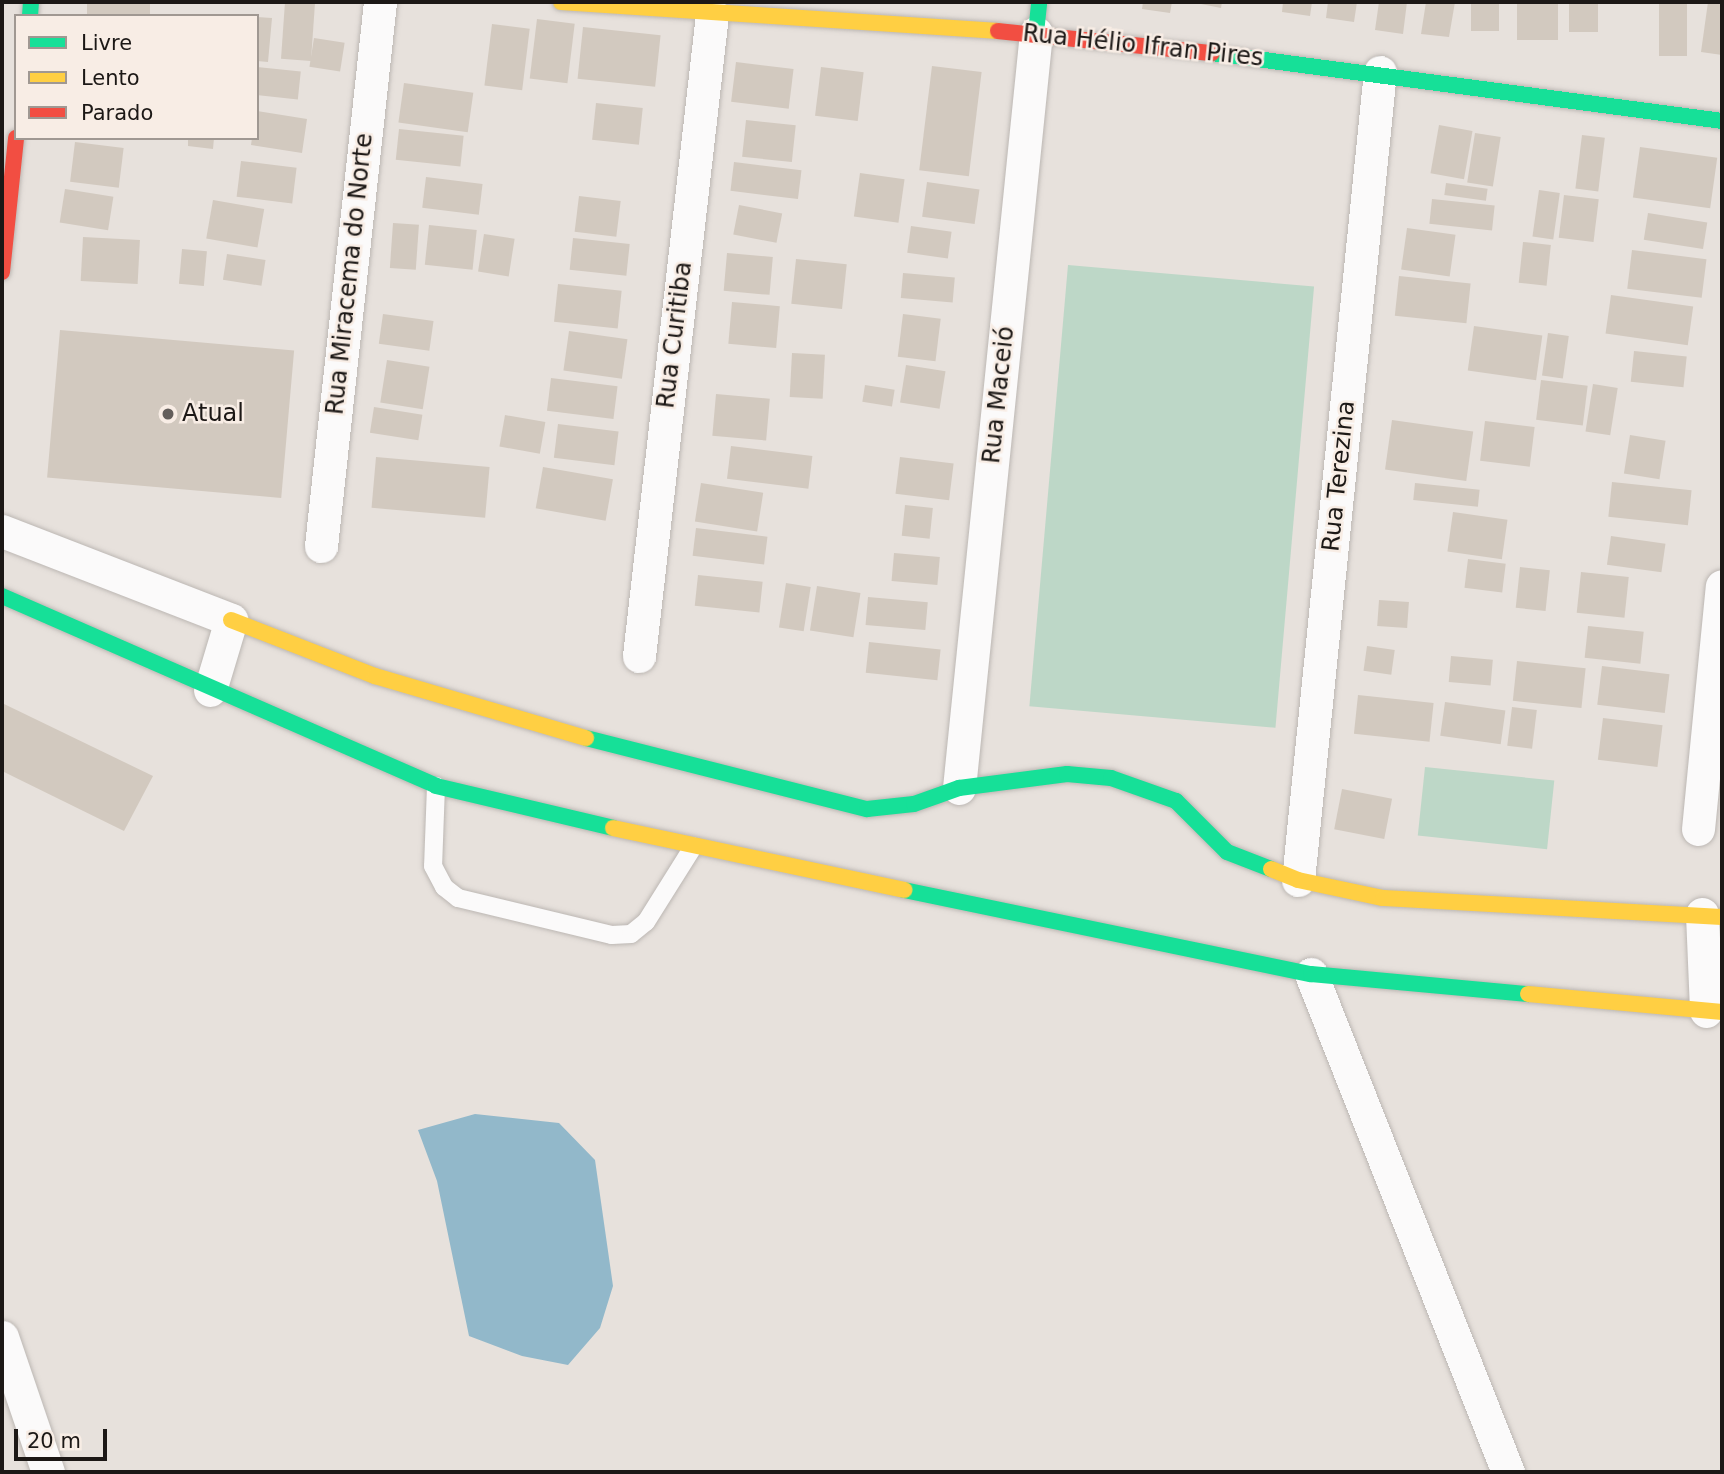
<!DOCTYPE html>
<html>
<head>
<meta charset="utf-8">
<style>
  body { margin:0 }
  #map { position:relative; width:1724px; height:1474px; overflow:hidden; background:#e7e1dc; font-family:"DejaVu Sans",sans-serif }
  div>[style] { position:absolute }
  .green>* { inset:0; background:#bdd7c7; transform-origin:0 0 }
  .water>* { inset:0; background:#92b8ca }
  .building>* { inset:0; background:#d2c9bf; transform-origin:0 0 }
  .roads { filter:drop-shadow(0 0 2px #bcb7b3) drop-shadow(0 0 2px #bcb7b3) }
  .lane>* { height:18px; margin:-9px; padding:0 9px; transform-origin:9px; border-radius:9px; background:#fbfafa }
  .street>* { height:33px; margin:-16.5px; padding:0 16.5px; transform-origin:16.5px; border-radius:16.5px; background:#fbfafa }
  .fast>* { height:16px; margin:-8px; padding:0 8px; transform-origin:8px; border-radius:8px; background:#16e098 }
  .slow>* { height:16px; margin:-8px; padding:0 8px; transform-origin:8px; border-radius:8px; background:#ffcf43 }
  .jam>* { height:16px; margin:-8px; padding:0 8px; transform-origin:8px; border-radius:8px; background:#f24e42 }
  .dots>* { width:19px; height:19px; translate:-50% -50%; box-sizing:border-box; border:4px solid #f8ede5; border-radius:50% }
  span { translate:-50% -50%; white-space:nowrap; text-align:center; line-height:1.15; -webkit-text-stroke:5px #f8ede5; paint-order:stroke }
  .street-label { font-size:24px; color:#1c1816 }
  .poi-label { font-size:24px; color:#1c1816 }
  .left { translate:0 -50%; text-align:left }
  .frame { position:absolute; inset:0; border:4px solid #1c1816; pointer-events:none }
  .legend { position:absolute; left:14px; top:14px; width:245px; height:126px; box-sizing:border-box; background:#f8ede5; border:2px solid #a09892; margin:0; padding:9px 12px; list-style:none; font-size:21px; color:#1c1816 }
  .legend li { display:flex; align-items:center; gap:14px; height:35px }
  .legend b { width:35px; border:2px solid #a09892 }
  .scale { position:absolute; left:14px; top:1429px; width:93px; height:32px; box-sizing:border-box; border:4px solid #1c1816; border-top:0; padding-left:9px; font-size:21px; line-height:24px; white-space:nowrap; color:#1c1816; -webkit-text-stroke:5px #f8ede5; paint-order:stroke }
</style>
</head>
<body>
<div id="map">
  <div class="green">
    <div style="left:1068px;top:265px;width:247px;height:443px;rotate:5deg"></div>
    <div style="left:1425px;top:767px;width:130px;height:69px;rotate:6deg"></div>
  </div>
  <div class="water">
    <div style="clip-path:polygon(475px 1114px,559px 1123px,595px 1160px,613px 1286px,600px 1328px,568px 1365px,522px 1356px,469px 1336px,437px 1181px,418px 1130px)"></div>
  </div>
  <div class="building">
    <div style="left:87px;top:2px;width:63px;height:14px"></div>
    <div style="left:285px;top:2px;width:30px;height:57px;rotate:4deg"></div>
    <div style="clip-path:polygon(1143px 2px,1172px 2px,1170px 13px,1142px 9px)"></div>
    <div style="clip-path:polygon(1191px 2px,1222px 2px,1221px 8px)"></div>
    <div style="clip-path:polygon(1283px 2px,1312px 2px,1310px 16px,1282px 12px)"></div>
    <div style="clip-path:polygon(1328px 2px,1357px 2px,1354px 22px,1326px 18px)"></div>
    <div style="clip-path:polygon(1379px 2px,1407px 2px,1403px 34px,1375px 30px)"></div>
    <div style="clip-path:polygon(1426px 2px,1455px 2px,1449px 37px,1421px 34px)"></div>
    <div style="left:1471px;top:2px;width:28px;height:29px"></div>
    <div style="left:1517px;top:2px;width:41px;height:38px"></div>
    <div style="left:1569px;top:2px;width:29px;height:30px"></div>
    <div style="left:1659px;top:2px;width:28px;height:54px"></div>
    <div style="clip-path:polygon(1708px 2px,1722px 2px,1722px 55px,1701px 52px)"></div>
    <div style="clip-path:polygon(257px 17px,272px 18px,268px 62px,257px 61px)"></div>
    <div style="left:537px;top:19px;width:38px;height:60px;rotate:7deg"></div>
    <div style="left:492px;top:24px;width:38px;height:62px;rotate:7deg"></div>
    <div style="left:583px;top:27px;width:78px;height:52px;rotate:6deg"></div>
    <div style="left:314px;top:38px;width:31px;height:29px;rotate:9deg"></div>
    <div style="left:736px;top:62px;width:58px;height:40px;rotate:7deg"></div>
    <div style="left:932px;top:66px;width:50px;height:105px;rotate:7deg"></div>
    <div style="left:257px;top:67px;width:44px;height:28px;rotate:6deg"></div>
    <div style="left:821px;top:67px;width:43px;height:49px;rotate:7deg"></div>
    <div style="left:404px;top:83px;width:70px;height:40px;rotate:8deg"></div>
    <div style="left:596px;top:103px;width:47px;height:37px;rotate:6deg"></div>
    <div style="clip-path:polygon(257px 111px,307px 119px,302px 153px,251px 145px,252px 138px,257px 138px)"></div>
    <div style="left:746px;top:120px;width:50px;height:37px;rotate:6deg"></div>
    <div style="left:1439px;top:125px;width:34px;height:49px;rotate:10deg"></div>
    <div style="left:399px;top:129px;width:65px;height:31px;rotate:6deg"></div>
    <div style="left:1475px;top:133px;width:26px;height:50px;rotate:9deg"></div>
    <div style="left:1582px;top:135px;width:23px;height:54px;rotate:7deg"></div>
    <div style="clip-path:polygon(188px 138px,214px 138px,213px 149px,188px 146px)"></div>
    <div style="left:75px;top:142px;width:49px;height:40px;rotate:7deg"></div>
    <div style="left:1640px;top:147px;width:78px;height:51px;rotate:8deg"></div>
    <div style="left:241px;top:161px;width:56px;height:36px;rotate:7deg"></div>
    <div style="left:734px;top:162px;width:68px;height:29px;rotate:7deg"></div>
    <div style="left:860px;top:173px;width:45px;height:44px;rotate:8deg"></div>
    <div style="left:426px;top:177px;width:57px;height:31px;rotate:7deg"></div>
    <div style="left:927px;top:182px;width:53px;height:35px;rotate:8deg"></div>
    <div style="left:1446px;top:183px;width:42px;height:12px;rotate:8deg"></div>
    <div style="left:65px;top:189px;width:49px;height:34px;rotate:9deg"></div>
    <div style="left:1539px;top:190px;width:21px;height:47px;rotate:8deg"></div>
    <div style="left:1564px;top:195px;width:35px;height:43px;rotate:7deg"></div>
    <div style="left:579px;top:196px;width:42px;height:36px;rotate:7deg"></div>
    <div style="left:1432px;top:199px;width:63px;height:25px;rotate:6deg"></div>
    <div style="left:213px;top:200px;width:52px;height:39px;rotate:10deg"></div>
    <div style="left:739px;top:205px;width:44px;height:30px;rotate:11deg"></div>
    <div style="left:1648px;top:213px;width:60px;height:27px;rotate:9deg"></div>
    <div style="left:393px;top:223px;width:26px;height:45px;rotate:4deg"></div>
    <div style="left:429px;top:225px;width:48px;height:40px;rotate:6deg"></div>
    <div style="left:911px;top:226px;width:41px;height:27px;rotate:8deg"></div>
    <div style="left:1407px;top:228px;width:49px;height:42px;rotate:8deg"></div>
    <div style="left:484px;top:234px;width:31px;height:38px;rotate:9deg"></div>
    <div style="left:83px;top:237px;width:57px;height:44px;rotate:3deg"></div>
    <div style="left:573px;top:238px;width:57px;height:32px;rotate:6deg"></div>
    <div style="left:1523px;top:242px;width:28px;height:41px;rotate:6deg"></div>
    <div style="left:182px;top:249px;width:25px;height:35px;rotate:5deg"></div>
    <div style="left:1632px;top:250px;width:75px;height:39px;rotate:7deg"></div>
    <div style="left:727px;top:253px;width:46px;height:38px;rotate:5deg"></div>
    <div style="left:227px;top:254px;width:39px;height:26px;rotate:9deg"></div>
    <div style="left:796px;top:259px;width:51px;height:45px;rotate:6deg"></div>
    <div style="left:903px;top:273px;width:52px;height:25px;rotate:5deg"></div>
    <div style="left:1399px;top:276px;width:72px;height:40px;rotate:6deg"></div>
    <div style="left:558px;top:284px;width:64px;height:38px;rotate:6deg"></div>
    <div style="left:1611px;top:295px;width:83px;height:39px;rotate:8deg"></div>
    <div style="left:732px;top:302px;width:48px;height:42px;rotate:5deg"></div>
    <div style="left:383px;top:314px;width:51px;height:30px;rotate:8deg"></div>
    <div style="left:903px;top:314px;width:38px;height:43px;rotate:7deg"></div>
    <div style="left:1474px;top:326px;width:69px;height:45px;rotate:8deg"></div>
    <div style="left:60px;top:330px;width:235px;height:148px;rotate:5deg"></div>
    <div style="left:569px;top:331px;width:59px;height:40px;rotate:8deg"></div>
    <div style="left:1548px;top:333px;width:21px;height:43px;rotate:8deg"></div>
    <div style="left:1634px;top:351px;width:53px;height:31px;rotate:6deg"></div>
    <div style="left:792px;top:353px;width:33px;height:44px;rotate:3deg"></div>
    <div style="left:387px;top:360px;width:43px;height:43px;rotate:9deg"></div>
    <div style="left:906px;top:365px;width:40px;height:38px;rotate:9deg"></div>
    <div style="left:551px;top:378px;width:67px;height:33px;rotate:7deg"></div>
    <div style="left:1541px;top:380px;width:47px;height:40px;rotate:7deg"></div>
    <div style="left:1593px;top:384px;width:25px;height:48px;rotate:9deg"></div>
    <div style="left:865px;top:385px;width:30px;height:17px;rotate:9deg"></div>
    <div style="left:716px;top:394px;width:54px;height:42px;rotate:5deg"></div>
    <div style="left:374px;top:407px;width:49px;height:26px;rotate:9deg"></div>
    <div style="left:505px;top:415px;width:41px;height:32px;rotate:10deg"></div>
    <div style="left:1392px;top:420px;width:82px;height:50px;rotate:8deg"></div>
    <div style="left:1485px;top:421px;width:50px;height:40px;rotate:7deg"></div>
    <div style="left:558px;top:424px;width:61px;height:34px;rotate:7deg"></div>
    <div style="left:1630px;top:435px;width:36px;height:39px;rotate:9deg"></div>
    <div style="left:731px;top:446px;width:82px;height:33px;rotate:7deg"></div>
    <div style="left:376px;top:457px;width:114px;height:51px;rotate:5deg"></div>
    <div style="left:900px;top:457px;width:54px;height:37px;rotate:7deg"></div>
    <div style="left:543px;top:467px;width:71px;height:42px;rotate:10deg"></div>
    <div style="left:1612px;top:482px;width:80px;height:35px;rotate:6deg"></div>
    <div style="left:701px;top:483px;width:63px;height:39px;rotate:9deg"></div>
    <div style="left:1415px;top:483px;width:65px;height:17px;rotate:6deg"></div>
    <div style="left:905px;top:505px;width:28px;height:31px;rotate:6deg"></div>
    <div style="left:1453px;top:512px;width:55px;height:40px;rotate:8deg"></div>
    <div style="left:696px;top:528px;width:72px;height:28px;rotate:7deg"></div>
    <div style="left:1611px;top:536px;width:55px;height:29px;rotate:8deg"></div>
    <div style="left:894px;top:553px;width:46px;height:28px;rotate:5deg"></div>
    <div style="left:1468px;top:559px;width:38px;height:29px;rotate:7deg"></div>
    <div style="left:1520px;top:567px;width:30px;height:41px;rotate:6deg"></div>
    <div style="left:1581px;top:572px;width:48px;height:41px;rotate:6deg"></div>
    <div style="left:698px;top:575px;width:65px;height:31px;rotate:6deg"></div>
    <div style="left:786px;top:583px;width:25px;height:45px;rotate:9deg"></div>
    <div style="left:817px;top:586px;width:44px;height:45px;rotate:9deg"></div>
    <div style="left:868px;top:597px;width:60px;height:28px;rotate:5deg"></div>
    <div style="left:1379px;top:600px;width:30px;height:26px;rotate:4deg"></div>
    <div style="left:1588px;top:626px;width:56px;height:32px;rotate:6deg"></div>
    <div style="left:869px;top:642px;width:72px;height:31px;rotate:6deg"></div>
    <div style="left:1367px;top:646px;width:28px;height:25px;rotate:8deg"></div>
    <div style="left:1451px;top:656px;width:42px;height:26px;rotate:5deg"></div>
    <div style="left:1517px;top:661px;width:69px;height:40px;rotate:6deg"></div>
    <div style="left:1602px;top:666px;width:68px;height:39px;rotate:7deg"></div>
    <div style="left:1358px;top:695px;width:76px;height:39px;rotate:6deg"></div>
    <div style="left:1445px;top:702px;width:61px;height:34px;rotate:8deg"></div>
    <div style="clip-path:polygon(2px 703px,153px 776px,124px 831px,2px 771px)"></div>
    <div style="left:1512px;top:707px;width:25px;height:39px;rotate:7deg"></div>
    <div style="left:1603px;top:718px;width:60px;height:42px;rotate:7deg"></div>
    <div style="left:1342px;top:789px;width:51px;height:41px;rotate:11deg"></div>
  </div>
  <div class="roads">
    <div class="lane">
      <div style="left:436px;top:786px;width:80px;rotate:92.1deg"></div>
      <div style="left:433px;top:866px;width:24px;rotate:62deg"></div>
      <div style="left:444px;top:887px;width:18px;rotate:38deg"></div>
      <div style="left:458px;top:898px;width:158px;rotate:13.5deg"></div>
      <div style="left:612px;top:935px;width:19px;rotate:-3deg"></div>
      <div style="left:631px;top:934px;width:19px;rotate:-39deg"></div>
      <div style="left:646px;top:922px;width:89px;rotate:-57.9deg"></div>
    </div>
    <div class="street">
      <div style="left:2px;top:531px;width:246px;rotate:21.2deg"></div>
      <div style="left:231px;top:620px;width:73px;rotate:106.7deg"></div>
      <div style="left:321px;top:546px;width:547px;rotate:-83.81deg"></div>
      <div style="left:639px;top:656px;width:646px;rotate:-83.51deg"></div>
      <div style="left:959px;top:788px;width:759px;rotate:-84.18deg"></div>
      <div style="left:1698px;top:829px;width:244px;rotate:-84.4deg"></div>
      <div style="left:1298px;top:880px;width:812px;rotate:-84.21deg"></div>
      <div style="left:1702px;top:914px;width:97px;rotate:87.6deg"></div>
      <div style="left:1311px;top:974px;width:536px;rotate:68.42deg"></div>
      <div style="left:2px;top:1337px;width:143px;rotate:71.2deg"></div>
    </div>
    <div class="fast">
      <div style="left:30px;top:16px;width:14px;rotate:-86deg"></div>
      <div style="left:1036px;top:33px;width:31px;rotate:-84deg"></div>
      <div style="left:1212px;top:53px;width:515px;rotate:7.59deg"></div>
      <div style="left:2px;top:596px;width:474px;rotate:23.6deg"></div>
      <div style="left:436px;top:786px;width:182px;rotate:13.3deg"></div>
      <div style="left:586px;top:738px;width:290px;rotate:14.2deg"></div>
      <div style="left:867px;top:809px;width:47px;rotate:-6.1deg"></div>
      <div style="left:914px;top:804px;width:48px;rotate:-19.6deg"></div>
      <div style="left:959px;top:788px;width:109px;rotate:-7.4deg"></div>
      <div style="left:1067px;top:774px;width:44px;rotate:5.2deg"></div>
      <div style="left:1111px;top:778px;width:69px;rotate:19.5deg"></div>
      <div style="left:1176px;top:801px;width:72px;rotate:45deg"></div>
      <div style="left:1227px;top:852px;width:47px;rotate:21.1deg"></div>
      <div style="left:904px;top:890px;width:416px;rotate:11.7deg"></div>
      <div style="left:1311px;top:974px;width:218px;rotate:5.3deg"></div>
    </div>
    <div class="slow">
      <div style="left:561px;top:2px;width:438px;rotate:3.8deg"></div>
      <div style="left:231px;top:620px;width:155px;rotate:21.3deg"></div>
      <div style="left:375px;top:676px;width:220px;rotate:16.4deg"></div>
      <div style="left:613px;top:828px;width:298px;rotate:12deg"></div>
      <div style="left:1271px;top:869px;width:29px;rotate:22deg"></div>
      <div style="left:1298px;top:880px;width:87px;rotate:12deg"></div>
      <div style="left:1383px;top:898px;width:340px;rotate:3.2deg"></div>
      <div style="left:1528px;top:994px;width:195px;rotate:5.3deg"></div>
    </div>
    <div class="jam">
      <div style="left:998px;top:31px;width:215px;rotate:5.9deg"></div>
      <div style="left:2px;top:272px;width:135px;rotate:-84deg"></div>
    </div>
  </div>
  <div class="dots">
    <div style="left:168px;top:414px;background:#635e5b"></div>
  </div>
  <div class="street-label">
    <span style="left:1143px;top:46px;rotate:6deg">Rua Hélio Ifran Pires</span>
    <span style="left:350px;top:274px;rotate:-84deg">Rua Miracema do Norte</span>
    <span style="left:675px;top:335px;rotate:-83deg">Rua Curitiba</span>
    <span style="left:999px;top:395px;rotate:-84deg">Rua Maceió</span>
    <span style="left:1339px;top:476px;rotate:-84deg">Rua Terezina</span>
  </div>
  <div class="poi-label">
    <span class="left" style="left:182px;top:414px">Atual</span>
  </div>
  <div class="frame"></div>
  <ul class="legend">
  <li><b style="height:9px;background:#16e098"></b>Livre</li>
  <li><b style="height:9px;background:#ffcf43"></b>Lento</li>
  <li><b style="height:9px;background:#f24e42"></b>Parado</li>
  </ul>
  <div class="scale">20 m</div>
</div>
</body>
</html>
